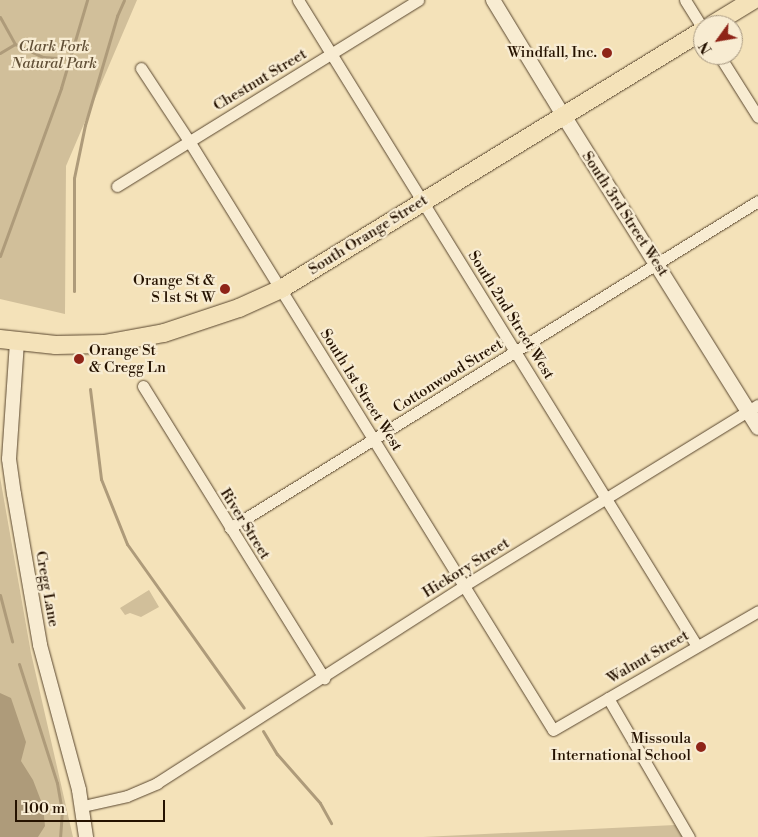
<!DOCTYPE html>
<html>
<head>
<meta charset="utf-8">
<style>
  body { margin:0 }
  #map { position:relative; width:758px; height:837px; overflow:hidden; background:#f4e2b9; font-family:"Libre Bodoni",serif }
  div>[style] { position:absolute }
  .green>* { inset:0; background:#d1bf9a }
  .water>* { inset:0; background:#ae9b7a }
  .stream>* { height:3px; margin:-1.5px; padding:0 1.5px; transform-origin:1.5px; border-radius:1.5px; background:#ae9b7a }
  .roads { filter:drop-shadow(0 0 1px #59462e) drop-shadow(0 0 1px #59462e) }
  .minor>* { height:11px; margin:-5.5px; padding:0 5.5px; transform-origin:5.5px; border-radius:5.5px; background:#f8ecd2 }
  .tertiary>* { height:14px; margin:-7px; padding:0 7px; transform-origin:7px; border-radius:7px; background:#f8ecd2 }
  .secondary>* { height:15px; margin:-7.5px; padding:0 7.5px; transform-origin:7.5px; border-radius:7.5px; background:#f8ecd2 }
  .primary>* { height:18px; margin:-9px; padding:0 9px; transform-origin:9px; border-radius:9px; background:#f4e2b9 }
  .dots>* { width:14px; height:14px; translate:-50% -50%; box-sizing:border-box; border:2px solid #f8ecd2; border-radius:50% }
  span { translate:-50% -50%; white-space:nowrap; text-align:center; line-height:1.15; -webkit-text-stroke:4.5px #f8ecd2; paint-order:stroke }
  .park-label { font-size:15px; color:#614f36; font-style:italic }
  .poi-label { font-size:15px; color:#251200 }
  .right { translate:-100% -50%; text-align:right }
  .left { translate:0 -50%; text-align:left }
  .street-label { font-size:15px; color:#251200 }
  .north { position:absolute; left:693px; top:15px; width:50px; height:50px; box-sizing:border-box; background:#f8ecd2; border:1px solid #a4957e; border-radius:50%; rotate:238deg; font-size:14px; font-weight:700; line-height:20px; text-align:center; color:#251200 }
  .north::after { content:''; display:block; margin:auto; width:18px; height:22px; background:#8f2418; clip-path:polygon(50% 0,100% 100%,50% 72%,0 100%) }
  .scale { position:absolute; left:15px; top:800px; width:150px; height:22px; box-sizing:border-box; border:2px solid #251200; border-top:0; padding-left:6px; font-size:15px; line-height:18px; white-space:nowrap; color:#251200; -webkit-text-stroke:4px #f8ecd2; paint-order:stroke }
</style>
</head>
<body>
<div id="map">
  <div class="green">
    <div style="clip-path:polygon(0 0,137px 0,66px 166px,65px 314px,0 299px)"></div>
    <div style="clip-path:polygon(0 477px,31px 653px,73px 837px,0 837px)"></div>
    <div style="clip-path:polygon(149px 590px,159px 607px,141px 617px,130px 613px,125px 615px,120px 608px)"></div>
    <div style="clip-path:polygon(675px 825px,682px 837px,423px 837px)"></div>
  </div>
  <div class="water">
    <div style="clip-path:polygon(0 693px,11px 698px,26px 742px,21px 761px,33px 780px,43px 806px,45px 826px,38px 837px,0 837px)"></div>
  </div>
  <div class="stream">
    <div style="left:0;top:17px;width:31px;rotate:61deg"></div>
    <div style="left:15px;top:44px;width:31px;rotate:25deg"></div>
    <div style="left:43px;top:57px;width:26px;rotate:4deg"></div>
    <div style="left:0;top:53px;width:17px;rotate:-31deg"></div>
    <div style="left:0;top:256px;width:179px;rotate:-70deg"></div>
    <div style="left:61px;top:88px;width:92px;rotate:-73.5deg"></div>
    <div style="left:74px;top:291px;width:113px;rotate:-90deg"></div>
    <div style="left:74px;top:178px;width:54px;rotate:-78.3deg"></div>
    <div style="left:85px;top:125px;width:114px;rotate:-73.6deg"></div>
    <div style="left:117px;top:16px;width:17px;rotate:-66deg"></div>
    <div style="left:90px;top:389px;width:91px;rotate:83deg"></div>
    <div style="left:101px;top:479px;width:70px;rotate:68.2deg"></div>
    <div style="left:127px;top:544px;width:201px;rotate:54.5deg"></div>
    <div style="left:0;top:595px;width:48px;rotate:75.4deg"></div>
    <div style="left:19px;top:664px;width:125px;rotate:72.3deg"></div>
    <div style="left:57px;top:783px;width:27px;rotate:80deg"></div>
    <div style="left:62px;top:810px;width:27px;rotate:94deg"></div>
    <div style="left:263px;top:731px;width:27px;rotate:59deg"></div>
    <div style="left:277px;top:754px;width:65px;rotate:48.7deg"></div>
    <div style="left:320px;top:803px;width:23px;rotate:61deg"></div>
  </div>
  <div class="roads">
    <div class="minor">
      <div style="left:298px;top:0;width:759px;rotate:58.3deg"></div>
      <div style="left:685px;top:0;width:34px;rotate:58deg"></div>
      <div style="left:719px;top:55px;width:73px;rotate:57.8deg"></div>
      <div style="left:141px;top:68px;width:87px;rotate:56.7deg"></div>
      <div style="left:189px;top:141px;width:692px;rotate:58.28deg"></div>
      <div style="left:553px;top:730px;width:237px;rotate:-30.1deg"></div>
      <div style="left:117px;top:186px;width:354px;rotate:-31.7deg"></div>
      <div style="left:143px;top:386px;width:344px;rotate:58.2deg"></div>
      <div style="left:230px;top:528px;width:621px;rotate:-31.77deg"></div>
      <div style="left:608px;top:698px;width:161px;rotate:59.8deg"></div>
      <div style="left:83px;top:806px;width:45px;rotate:-12.8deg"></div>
      <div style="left:127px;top:796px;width:33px;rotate:-23deg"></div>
      <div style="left:157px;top:783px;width:366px;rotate:-32.7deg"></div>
      <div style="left:465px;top:585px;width:344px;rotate:-31.6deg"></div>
    </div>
    <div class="tertiary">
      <div style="left:493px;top:0;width:135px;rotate:58.7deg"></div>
      <div style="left:17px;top:342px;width:117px;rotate:93.9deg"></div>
      <div style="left:9px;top:459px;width:35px;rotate:82deg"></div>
      <div style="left:14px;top:494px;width:153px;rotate:80.2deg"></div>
      <div style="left:40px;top:645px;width:150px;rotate:74.9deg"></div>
      <div style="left:79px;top:790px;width:48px;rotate:81.5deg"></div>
    </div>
    <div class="secondary">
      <div style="left:563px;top:115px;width:368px;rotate:58deg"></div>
    </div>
    <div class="primary">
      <div style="left:712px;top:25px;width:48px;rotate:-31.4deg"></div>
      <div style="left:0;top:339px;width:56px;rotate:6.1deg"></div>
      <div style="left:56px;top:345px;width:48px;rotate:-1.2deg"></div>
      <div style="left:104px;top:344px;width:61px;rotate:-10.4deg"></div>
      <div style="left:164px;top:333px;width:79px;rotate:-18.4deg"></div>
      <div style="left:239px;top:308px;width:46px;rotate:-24.3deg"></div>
      <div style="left:281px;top:289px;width:495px;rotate:-31.5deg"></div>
    </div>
  </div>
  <div class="dots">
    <div style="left:607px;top:53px;background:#8f2418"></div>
    <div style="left:225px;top:289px;background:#8f2418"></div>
    <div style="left:79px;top:359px;background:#8f2418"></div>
    <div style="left:701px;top:747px;background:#8f2418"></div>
  </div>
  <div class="park-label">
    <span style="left:54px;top:55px">Clark Fork<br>Natural Park</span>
  </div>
  <div class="poi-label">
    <span class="right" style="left:597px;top:53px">Windfall, Inc.</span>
    <span class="right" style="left:215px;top:289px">Orange St &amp;<br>S 1st St W</span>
    <span class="left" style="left:89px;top:359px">Orange St<br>&amp; Cregg Ln</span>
    <span class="right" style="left:691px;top:747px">Missoula<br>International School</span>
  </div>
  <div class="street-label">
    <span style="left:260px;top:80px;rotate:-31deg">Chestnut Street</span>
    <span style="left:625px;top:214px;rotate:57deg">South 3rd Street West</span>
    <span style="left:368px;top:235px;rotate:-32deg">South Orange Street</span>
    <span style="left:511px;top:315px;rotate:58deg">South 2nd Street West</span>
    <span style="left:448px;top:376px;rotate:-32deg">Cottonwood Street</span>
    <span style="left:361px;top:390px;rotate:58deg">South 1st Street West</span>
    <span style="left:245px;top:524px;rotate:58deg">River Street</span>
    <span style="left:466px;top:568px;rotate:-32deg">Hickory Street</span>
    <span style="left:47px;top:589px;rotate:80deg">Cregg Lane</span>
    <span style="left:648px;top:657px;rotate:-30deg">Walnut Street</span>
  </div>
  <div class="north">N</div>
  <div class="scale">100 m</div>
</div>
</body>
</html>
